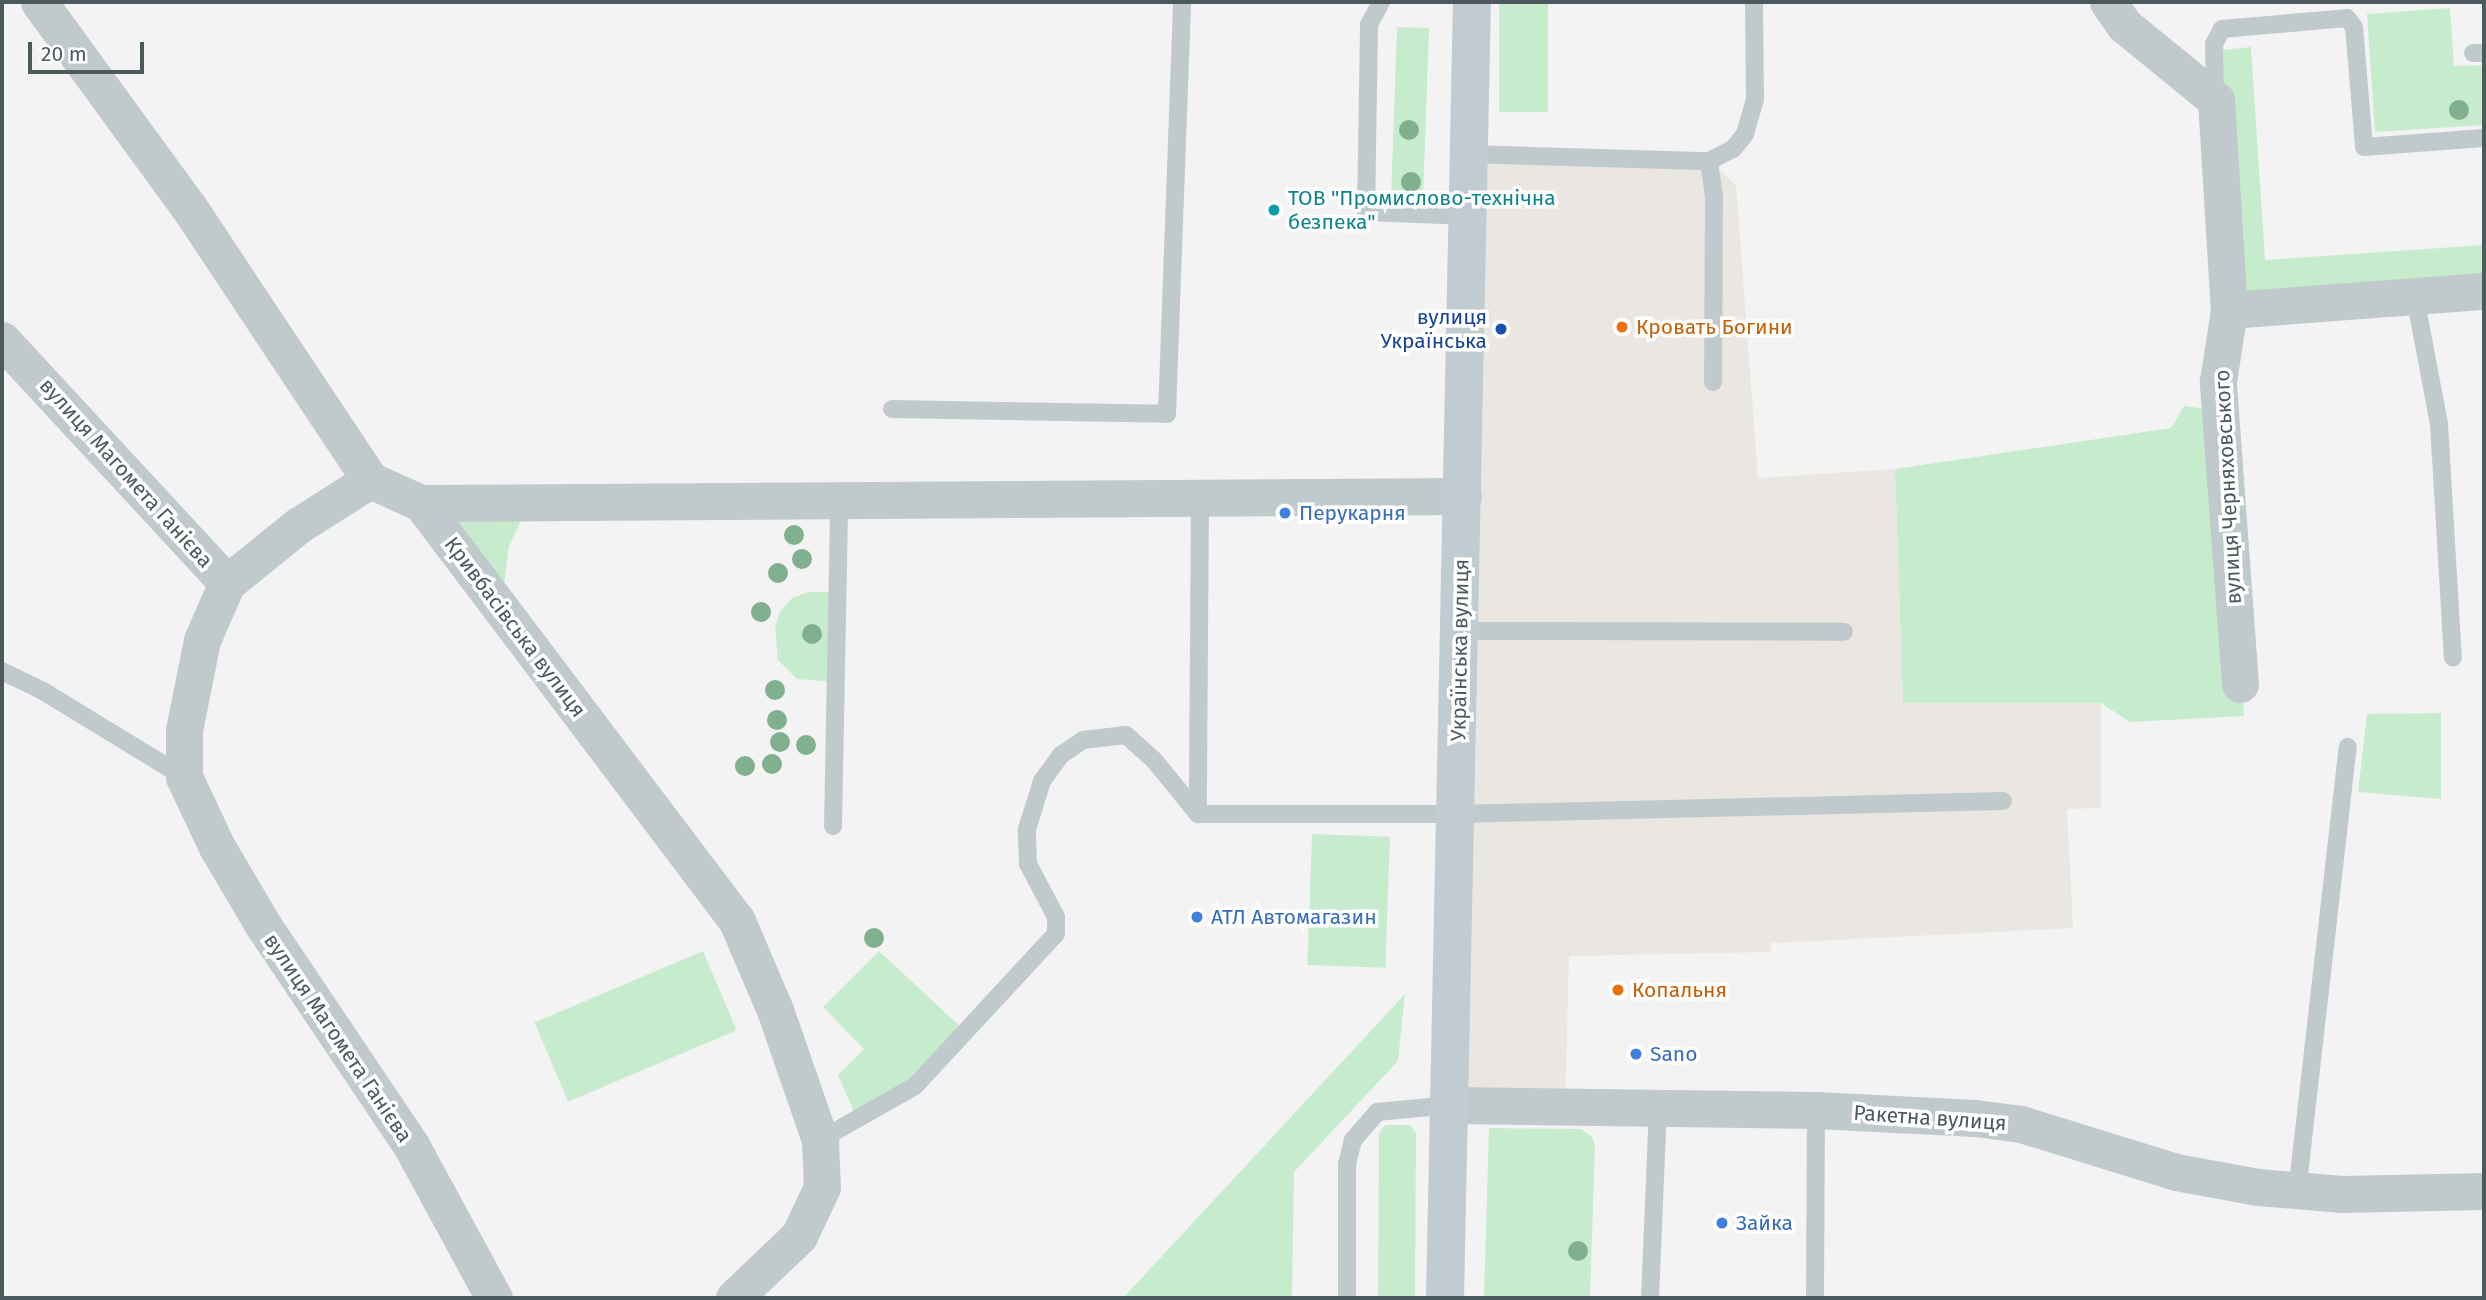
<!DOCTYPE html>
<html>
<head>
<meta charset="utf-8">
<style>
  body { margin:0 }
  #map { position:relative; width:2486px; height:1300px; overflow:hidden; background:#f4f3f3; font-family:"Fira Sans",sans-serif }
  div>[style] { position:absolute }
  .commercial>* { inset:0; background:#eae6e1 }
  .green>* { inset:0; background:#c7eccd; transform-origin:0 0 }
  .service>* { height:18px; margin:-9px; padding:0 9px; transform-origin:9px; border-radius:9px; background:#c0cacd }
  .minor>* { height:37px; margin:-18.5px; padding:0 18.5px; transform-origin:18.5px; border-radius:18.5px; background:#c0cacd }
  .secondary>* { height:38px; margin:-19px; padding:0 19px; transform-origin:19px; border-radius:19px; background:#c1ccd2 }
  .trees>* { width:20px; height:20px; margin:-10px; border-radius:50%; background:#80b08e }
  .dots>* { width:19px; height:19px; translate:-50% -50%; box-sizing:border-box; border:4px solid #fff; border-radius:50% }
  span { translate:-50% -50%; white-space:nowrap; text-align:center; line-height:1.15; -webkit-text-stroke:7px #fff; paint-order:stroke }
  .culture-label { font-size:21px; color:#0d838f }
  .left { translate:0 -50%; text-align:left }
  .transit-label { font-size:21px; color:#164399 }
  .right { translate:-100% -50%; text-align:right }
  .food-label { font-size:21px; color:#c56008 }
  .street-label { font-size:21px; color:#4c5a5e }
  .shop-label { font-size:21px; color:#366cbe }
  .frame { position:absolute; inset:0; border:4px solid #4c5a5e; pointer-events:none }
  .scale { position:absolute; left:28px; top:42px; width:116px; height:32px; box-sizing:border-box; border:4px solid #4c5a5e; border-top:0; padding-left:9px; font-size:21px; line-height:24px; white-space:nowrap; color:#4c5a5e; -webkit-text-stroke:5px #fff; paint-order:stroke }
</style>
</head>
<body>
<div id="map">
  <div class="commercial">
    <div style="clip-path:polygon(1468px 154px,1709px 161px,1736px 185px,1758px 478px,1895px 469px,1903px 703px,2101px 703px,2101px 808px,2067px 809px,2073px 928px,1771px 943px,1770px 952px,1569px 956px,1565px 1108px,1451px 1105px)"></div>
  </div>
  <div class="green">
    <div style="left:1499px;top:2px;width:49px;height:110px"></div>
    <div style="clip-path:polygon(2450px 8px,2454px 66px,2484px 65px,2484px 125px,2375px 132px,2367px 14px)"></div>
    <div style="left:1397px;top:27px;width:32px;height:178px;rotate:2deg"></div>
    <div style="clip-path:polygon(2251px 47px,2265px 260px,2484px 245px,2484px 279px,2241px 295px,2221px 50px)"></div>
    <div style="clip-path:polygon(2184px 406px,2220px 411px,2244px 716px,2130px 722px,2101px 703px,1903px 703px,1895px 469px,2171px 428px)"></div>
    <div style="clip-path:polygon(530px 502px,509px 546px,504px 584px,421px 503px)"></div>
    <div style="clip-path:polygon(808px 592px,837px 592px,835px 682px,797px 679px,778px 660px,775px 627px,780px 612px,792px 598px)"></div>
    <div style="clip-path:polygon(2441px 713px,2441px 799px,2358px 792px,2367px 714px)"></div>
    <div style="left:1312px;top:834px;width:78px;height:131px;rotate:2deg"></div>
    <div style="left:703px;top:951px;width:86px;height:183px;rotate:67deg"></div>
    <div style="clip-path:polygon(879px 951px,966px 1032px,915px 1086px,857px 1119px,838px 1075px,864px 1049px,823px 1007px)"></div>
    <div style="clip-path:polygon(1405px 994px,1398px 1061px,1294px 1172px,1292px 1298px,1123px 1298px)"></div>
    <div style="clip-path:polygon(1385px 1125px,1410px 1125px,1416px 1133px,1415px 1298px,1378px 1298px,1379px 1133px)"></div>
    <div style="clip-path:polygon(1489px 1128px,1581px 1129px,1591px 1136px,1595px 1144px,1590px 1298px,1484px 1298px)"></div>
  </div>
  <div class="service">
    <div style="left:1381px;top:2px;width:26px;rotate:118deg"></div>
    <div style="left:1369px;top:25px;width:187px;rotate:90.9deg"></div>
    <div style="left:1366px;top:212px;width:101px;rotate:2.3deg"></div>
    <div style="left:2473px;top:53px;width:11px"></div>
    <div style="left:2215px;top:97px;width:53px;rotate:-91.1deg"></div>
    <div style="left:2214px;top:44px;width:17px;rotate:-62deg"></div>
    <div style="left:2222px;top:29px;width:125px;rotate:-5deg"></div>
    <div style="left:2347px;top:18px;width:11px;rotate:52deg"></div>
    <div style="left:2354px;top:27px;width:120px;rotate:85.2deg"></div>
    <div style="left:2364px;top:147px;width:120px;rotate:-4.3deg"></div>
    <div style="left:1468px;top:154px;width:241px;rotate:1.7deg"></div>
    <div style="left:1709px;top:161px;width:27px;rotate:-27deg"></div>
    <div style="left:1733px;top:149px;width:19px;rotate:-51deg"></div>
    <div style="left:1745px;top:134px;width:35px;rotate:-74deg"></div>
    <div style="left:1755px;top:100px;width:98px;rotate:-90.6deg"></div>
    <div style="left:1709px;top:161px;width:35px;rotate:82deg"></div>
    <div style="left:1714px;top:196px;width:186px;rotate:90.3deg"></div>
    <div style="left:2415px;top:297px;width:129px;rotate:79.3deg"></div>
    <div style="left:2439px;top:424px;width:234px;rotate:86.6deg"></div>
    <div style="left:892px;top:409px;width:275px;rotate:1deg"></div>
    <div style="left:1167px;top:414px;width:412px;rotate:-87.9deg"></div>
    <div style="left:1200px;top:497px;width:317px;rotate:90.4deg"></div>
    <div style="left:1198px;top:814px;width:259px"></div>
    <div style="left:1457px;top:814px;width:546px;rotate:-1.36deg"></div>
    <div style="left:1460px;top:631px;width:384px;rotate:0.1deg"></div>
    <div style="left:2px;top:671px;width:46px;rotate:26deg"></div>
    <div style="left:43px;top:691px;width:165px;rotate:31.4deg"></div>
    <div style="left:833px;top:826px;width:325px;rotate:-88.9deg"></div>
    <div style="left:820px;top:1140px;width:109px;rotate:-29.6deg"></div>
    <div style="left:915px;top:1086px;width:207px;rotate:-47.2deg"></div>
    <div style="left:1056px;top:934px;width:17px;rotate:-90deg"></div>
    <div style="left:1056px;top:917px;width:60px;rotate:-117.8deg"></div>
    <div style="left:1028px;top:864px;width:35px;rotate:-92deg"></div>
    <div style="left:1027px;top:829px;width:50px;rotate:-72.6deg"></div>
    <div style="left:1042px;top:781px;width:32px;rotate:-54deg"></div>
    <div style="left:1061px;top:755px;width:27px;rotate:-34deg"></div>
    <div style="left:1083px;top:740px;width:43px;rotate:-6.6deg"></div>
    <div style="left:1126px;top:735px;width:38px;rotate:42deg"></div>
    <div style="left:1154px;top:760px;width:70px;rotate:50.8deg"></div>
    <div style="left:2297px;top:1192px;width:448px;rotate:-83.5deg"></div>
    <div style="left:1347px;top:1298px;width:134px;rotate:-90deg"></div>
    <div style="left:1347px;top:1164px;width:25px;rotate:-76deg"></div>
    <div style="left:1353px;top:1140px;width:37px;rotate:-49deg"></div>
    <div style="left:1377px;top:1112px;width:74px;rotate:-5.4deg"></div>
    <div style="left:1650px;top:1298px;width:189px;rotate:-87.6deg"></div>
    <div style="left:1815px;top:1298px;width:188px;rotate:-89.7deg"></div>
  </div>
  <div class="minor">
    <div style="left:39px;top:2px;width:253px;rotate:53.9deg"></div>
    <div style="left:188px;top:206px;width:329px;rotate:56.4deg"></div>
    <div style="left:370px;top:480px;width:56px;rotate:24.3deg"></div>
    <div style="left:421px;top:503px;width:524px;rotate:52.91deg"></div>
    <div style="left:737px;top:921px;width:97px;rotate:66.9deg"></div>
    <div style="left:775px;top:1010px;width:138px;rotate:70.9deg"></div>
    <div style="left:820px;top:1140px;width:47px;rotate:87.6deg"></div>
    <div style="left:822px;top:1187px;width:54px;rotate:115.1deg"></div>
    <div style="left:799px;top:1236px;width:90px;rotate:136.4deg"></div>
    <div style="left:2108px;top:2px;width:28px;rotate:55deg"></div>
    <div style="left:2124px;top:25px;width:119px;rotate:39.2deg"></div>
    <div style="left:2216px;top:100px;width:210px;rotate:86.5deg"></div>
    <div style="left:2px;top:340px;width:331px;rotate:47.2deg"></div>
    <div style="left:227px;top:583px;width:62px;rotate:113.7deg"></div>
    <div style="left:202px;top:640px;width:92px;rotate:101.3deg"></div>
    <div style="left:184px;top:730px;width:47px;rotate:90deg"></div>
    <div style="left:184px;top:777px;width:77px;rotate:64.8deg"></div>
    <div style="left:217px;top:847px;width:91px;rotate:59.5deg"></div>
    <div style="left:263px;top:925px;width:267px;rotate:56.1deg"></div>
    <div style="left:412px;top:1147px;width:172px;rotate:61.5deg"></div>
    <div style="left:421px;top:503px;width:1042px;rotate:-0.38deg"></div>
    <div style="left:227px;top:583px;width:92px;rotate:-38.9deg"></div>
    <div style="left:299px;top:525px;width:84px;rotate:-32.4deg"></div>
    <div style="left:2240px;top:684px;width:304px;rotate:-94.2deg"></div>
    <div style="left:2218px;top:381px;width:72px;rotate:-81.2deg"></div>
    <div style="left:2229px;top:310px;width:256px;rotate:-4.3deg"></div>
    <div style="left:1451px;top:1105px;width:365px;rotate:0.8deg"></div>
    <div style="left:1816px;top:1110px;width:159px;rotate:2.9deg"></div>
    <div style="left:1975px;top:1118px;width:46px;rotate:7.4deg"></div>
    <div style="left:2021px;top:1124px;width:162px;rotate:17.2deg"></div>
    <div style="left:2176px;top:1172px;width:83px;rotate:10.4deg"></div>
    <div style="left:2258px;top:1187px;width:84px;rotate:4.8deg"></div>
    <div style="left:2342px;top:1194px;width:142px;rotate:-1.2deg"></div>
  </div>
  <div class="secondary">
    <div style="left:1445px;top:1298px;width:1296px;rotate:-88.81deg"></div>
  </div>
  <div class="trees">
    <div style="left:2459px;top:110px"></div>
    <div style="left:1409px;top:130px"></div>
    <div style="left:1411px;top:182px"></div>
    <div style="left:794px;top:535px"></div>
    <div style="left:802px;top:559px"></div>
    <div style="left:778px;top:573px"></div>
    <div style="left:761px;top:612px"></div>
    <div style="left:812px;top:634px"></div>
    <div style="left:775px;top:690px"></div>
    <div style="left:777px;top:720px"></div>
    <div style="left:780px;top:742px"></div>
    <div style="left:806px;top:745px"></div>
    <div style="left:772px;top:764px"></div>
    <div style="left:745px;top:766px"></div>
    <div style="left:874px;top:938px"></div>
    <div style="left:1578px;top:1251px"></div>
  </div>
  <div class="dots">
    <div style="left:1274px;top:210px;background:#0f9aa8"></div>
    <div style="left:1622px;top:327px;background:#e8710a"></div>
    <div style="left:1501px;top:329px;background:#1a4fb4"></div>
    <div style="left:1285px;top:513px;background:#3f7fe0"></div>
    <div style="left:1197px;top:917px;background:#3f7fe0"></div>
    <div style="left:1618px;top:990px;background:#e8710a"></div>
    <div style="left:1636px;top:1054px;background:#3f7fe0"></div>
    <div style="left:1722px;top:1223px;background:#3f7fe0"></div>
  </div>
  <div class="culture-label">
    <span class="left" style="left:1288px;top:210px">ТОВ "Промислово-технічна<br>безпека"</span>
  </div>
  <div class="transit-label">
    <span class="right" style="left:1487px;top:329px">вулиця<br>Українська</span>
  </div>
  <div class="food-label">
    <span class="left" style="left:1636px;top:327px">Кровать Богини</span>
    <span class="left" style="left:1632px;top:990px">Копальня</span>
  </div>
  <div class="street-label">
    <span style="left:126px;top:473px;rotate:48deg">вулиця Магомета Ганієва</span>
    <span style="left:2228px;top:487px;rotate:-93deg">вулиця Черняховського</span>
    <span style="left:515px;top:627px;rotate:53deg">Кривбасівська вулиця</span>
    <span style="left:1460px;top:650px;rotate:-89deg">Українська вулиця</span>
    <span style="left:338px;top:1038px;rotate:56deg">вулиця Магомета Ганієва</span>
    <span style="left:1930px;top:1118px;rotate:4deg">Ракетна вулиця</span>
  </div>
  <div class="shop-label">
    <span class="left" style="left:1299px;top:513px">Перукарня</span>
    <span class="left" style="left:1211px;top:917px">АТЛ Автомагазин</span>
    <span class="left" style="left:1650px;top:1054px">Sano</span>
    <span class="left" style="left:1736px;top:1223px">Зайка</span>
  </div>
  <div class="frame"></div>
  <div class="scale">20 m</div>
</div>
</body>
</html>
